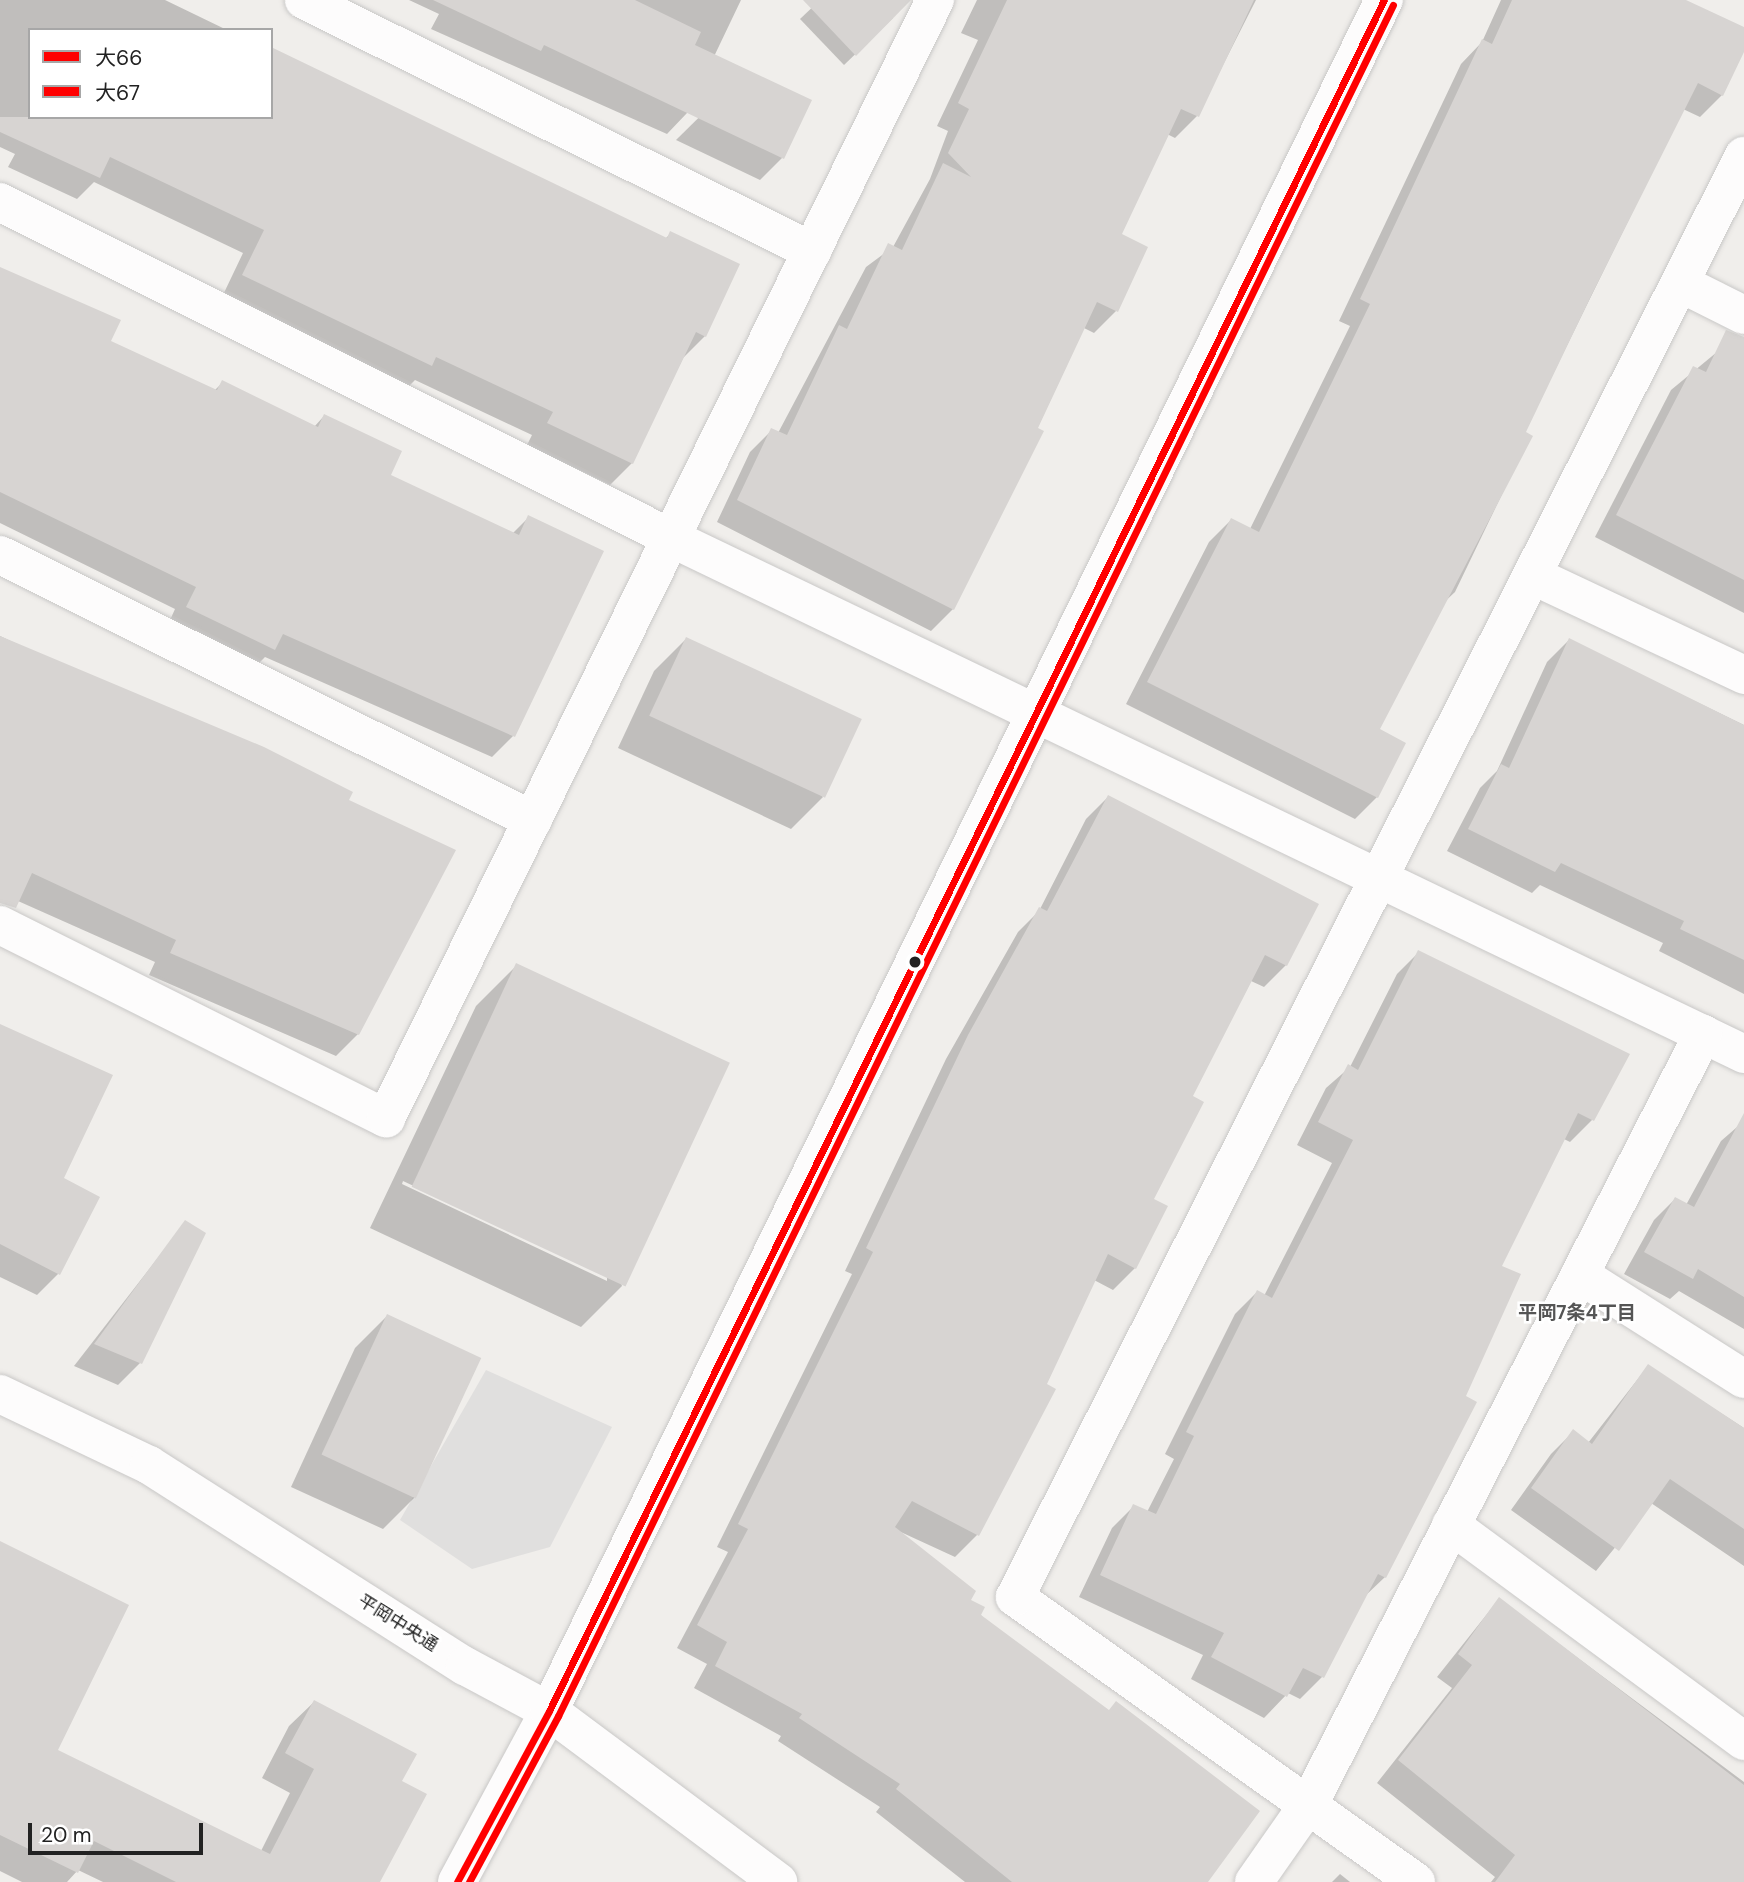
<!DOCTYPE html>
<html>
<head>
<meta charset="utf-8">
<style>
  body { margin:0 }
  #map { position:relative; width:1744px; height:1882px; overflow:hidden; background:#f0eeeb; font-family:"DM Sans","Noto Sans JP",sans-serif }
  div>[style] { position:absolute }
  .parking>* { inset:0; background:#e0dfde }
  .shadow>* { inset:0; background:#0003 }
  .building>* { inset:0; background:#d7d4d2; transform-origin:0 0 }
  .roads { filter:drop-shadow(0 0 2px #c9c8c7) drop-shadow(0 0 2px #c9c8c7) }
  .minor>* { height:38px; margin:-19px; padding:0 19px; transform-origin:19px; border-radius:19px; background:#fdfcfc }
  .tertiary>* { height:38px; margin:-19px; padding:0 19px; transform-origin:19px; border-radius:19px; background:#fdfcfc }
  .bus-1>* { height:7px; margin:-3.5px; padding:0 3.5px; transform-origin:3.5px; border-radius:3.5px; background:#f00 }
  .bus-2>* { height:7px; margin:-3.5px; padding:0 3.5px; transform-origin:3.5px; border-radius:3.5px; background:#f00 }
  .dots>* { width:19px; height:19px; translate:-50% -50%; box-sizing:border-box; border:4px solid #fff; border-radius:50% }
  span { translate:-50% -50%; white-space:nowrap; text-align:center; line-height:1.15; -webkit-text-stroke:5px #fff; paint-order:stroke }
  .street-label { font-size:18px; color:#222 }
  .neighbourhood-label { font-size:19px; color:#555; font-weight:700 }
  .legend { position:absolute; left:28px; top:28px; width:245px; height:91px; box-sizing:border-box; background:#fff; border:2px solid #a7a7a7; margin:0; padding:9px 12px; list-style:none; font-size:21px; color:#222 }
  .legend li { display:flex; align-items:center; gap:14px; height:35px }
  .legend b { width:35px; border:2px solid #a7a7a7 }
  .scale { position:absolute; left:28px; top:1823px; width:175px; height:32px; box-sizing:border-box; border:4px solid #222; border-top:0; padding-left:9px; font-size:21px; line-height:24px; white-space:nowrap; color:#222; -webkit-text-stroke:5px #fff; paint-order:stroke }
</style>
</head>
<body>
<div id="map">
  <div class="parking">
    <div style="clip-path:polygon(486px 1370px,612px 1427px,550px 1547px,472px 1569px,400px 1520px)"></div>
  </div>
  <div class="shadow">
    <div style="clip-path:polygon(0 0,165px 0,227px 30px,30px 30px,30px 117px,665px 239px,671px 233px,705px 336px,683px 358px,632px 463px,610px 485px,527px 445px,532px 435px,415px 380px,408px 387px,222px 297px,243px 253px,94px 182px,77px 199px,8px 167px,15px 154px,0 147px)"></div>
    <div style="clip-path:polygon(409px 0,741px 0,687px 113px,667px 134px,431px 29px,439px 14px)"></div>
    <div style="clip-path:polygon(820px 0,875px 0,893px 18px,844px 65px,800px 19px)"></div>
    <div style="clip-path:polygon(977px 0,1256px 0,1197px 116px,1175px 138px,1167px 134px,1119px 235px,1116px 311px,1094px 333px,1084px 328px,953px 609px,931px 631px,717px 522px,750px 452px,772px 430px,778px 433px,866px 267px,893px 247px,930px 179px,948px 131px,937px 126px,978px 40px,961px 33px)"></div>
    <div style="clip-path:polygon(1501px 0,1682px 0,1744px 29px,1744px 48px,1722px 95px,1700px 117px,1683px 109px,1524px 433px,1530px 436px,1455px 592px,1439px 607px,1377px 730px,1377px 797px,1355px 819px,1126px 704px,1209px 542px,1231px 520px,1250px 529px,1350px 326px,1339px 321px,1461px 64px,1482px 42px)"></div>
    <div style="clip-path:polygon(746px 71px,810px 101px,782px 158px,760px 180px,676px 140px)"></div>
    <div style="clip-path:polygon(0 269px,108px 342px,214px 391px,222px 383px,314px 427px,324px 416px,388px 476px,512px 534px,529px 517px,513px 736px,492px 757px,265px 657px,252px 670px,166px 629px,175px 609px,0 523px)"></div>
    <div style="clip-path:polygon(1717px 352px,1744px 365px,1744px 613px,1595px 537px,1671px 390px)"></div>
    <div style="clip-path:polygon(0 636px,347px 801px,358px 1034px,336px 1056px,149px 975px,155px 962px,0 893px)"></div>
    <div style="clip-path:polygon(686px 639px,823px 797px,791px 829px,618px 748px,654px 671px)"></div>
    <div style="clip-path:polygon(1569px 640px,1744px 725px,1744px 994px,1659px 951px,1663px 943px,1540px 885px,1532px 893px,1447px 851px,1480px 788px,1497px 771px,1547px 662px)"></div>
    <div style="clip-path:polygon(1108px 797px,1286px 965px,1264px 987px,1251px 981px,1191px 1097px,1152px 1199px,1135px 1268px,1113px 1290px,1094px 1280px,977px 1535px,955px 1557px,892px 1528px,969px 1601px,1206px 1882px,965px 1882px,876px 1812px,880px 1807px,778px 1741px,781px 1736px,694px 1688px,707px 1664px,677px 1648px,728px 1552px,717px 1547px,852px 1274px,845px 1271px,946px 1059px,1018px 932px,1039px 911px,1086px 819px)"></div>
    <div style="clip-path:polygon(1419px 952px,1628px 1054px,1592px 1120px,1570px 1142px,1564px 1139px,1500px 1267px,1385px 1577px,1364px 1597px,1322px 1677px,1300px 1699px,1288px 1693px,1264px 1718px,1191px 1679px,1203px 1655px,1079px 1597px,1112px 1528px,1134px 1506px,1147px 1512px,1174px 1459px,1165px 1454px,1235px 1314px,1257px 1292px,1264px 1296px,1332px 1163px,1297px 1145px,1326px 1088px,1350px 1067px,1397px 974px)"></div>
    <div style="clip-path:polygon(evenodd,517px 965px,622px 1286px,581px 1327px,370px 1228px,476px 1006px,517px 965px,403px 1181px,607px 1277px,607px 1281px,402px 1184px,403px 1181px)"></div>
    <div style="clip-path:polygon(0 1025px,59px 1273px,37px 1295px,0 1277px)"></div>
    <div style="clip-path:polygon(1744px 1121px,1744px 1329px,1679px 1291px,1670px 1299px,1624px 1274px,1654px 1220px,1675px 1199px,1686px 1205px,1721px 1141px)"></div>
    <div style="clip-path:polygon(185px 1223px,140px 1363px,118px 1385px,74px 1366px)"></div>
    <div style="clip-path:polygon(387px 1316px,479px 1359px,415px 1497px,383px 1529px,291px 1487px,355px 1348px)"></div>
    <div style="clip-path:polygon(1648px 1366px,1744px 1428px,1744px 1566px,1651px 1503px,1596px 1571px,1511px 1510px,1551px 1454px,1573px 1432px,1588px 1443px)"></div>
    <div style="clip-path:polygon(0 1543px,55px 1751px,261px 1851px,290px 1793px,262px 1778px,289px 1726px,314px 1702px,400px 1782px,375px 1882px,103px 1882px,78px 1870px,67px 1882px,22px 1882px,0 1871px)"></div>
    <div style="clip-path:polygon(1499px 1599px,1744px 1782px,1744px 1882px,1491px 1882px,1495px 1877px,1377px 1783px,1452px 1688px,1437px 1677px)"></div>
    <div style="clip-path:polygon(1340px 1874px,1350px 1882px,1332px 1882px)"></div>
  </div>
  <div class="building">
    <div style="clip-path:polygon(433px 0,635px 0,701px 32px,695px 45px,812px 100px,784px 159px,544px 45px,541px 51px)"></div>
    <div style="clip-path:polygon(803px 0,911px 0,856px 56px)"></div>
    <div style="clip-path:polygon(1007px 0,1254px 0,1199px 117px,1181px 109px,1122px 234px,1148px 247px,1118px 312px,1097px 302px,1038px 428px,1044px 431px,954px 610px,737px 500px,771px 428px,787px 435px,839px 325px,847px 329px,888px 243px,902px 250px,943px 163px,971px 177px,948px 153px,969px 109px,958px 103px)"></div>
    <div style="clip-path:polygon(1512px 0,1686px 0,1744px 27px,1744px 52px,1723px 96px,1698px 83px,1592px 294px,1526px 432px,1533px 436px,1380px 729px,1406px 743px,1378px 798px,1147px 682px,1231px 518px,1259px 532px,1370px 304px,1360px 299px,1482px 39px,1492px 44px)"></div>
    <div style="clip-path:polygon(271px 47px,667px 238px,670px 231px,740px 264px,706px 337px,696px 332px,633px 464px,547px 423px,553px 412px,436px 357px,432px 366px,242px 275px,264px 230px,110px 157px,100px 178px,0 132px,0 117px,271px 117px)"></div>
    <div style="clip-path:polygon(0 267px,121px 320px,111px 341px,217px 390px,222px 380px,318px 427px,324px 414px,402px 451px,391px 475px,519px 535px,528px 515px,604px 551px,515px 737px,283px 634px,275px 650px,186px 607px,196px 587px,0 492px)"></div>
    <div style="clip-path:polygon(1726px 330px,1744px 337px,1744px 580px,1616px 515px,1693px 366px,1706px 372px)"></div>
    <div style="clip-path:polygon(0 636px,264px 747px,353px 792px,349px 800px,456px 850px,359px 1035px,170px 953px,176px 940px,32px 873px,16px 908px,0 903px)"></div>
    <div style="left:686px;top:637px;width:194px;height:87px;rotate:25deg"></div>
    <div style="clip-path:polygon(1569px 638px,1744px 725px,1744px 960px,1680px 929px,1684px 921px,1561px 863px,1555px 872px,1468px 829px,1501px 764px,1509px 768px)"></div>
    <div style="clip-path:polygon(1108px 795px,1319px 904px,1287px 966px,1265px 955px,1193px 1096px,1204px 1102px,1154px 1199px,1168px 1206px,1136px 1269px,1108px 1254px,1047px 1384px,1056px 1389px,979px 1536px,912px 1501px,895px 1527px,976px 1591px,971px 1600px,985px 1607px,981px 1615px,1109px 1710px,1116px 1701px,1260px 1811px,1208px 1882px,1012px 1882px,896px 1789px,900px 1784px,799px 1718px,802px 1714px,715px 1666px,727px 1642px,697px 1625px,748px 1529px,738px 1524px,873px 1252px,866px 1248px,968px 1035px,1039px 907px,1047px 911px)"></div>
    <div style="clip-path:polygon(1418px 950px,1630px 1054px,1594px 1121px,1578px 1113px,1502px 1266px,1521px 1274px,1466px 1396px,1477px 1402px,1386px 1578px,1378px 1574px,1324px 1678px,1303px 1668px,1287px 1697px,1211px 1657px,1224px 1633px,1100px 1575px,1133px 1504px,1156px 1514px,1194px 1436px,1186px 1432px,1257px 1290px,1272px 1298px,1353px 1140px,1318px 1122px,1348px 1064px,1358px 1070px)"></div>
    <div style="left:516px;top:963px;width:236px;height:247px;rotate:25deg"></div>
    <div style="clip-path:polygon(0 1024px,113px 1075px,64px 1178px,100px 1197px,60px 1275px,0 1244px)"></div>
    <div style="clip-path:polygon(1744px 1113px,1744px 1297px,1698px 1269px,1693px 1279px,1644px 1252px,1675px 1197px,1694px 1207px)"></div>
    <div style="clip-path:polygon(185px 1220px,206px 1233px,142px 1364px,94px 1344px)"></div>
    <div style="left:387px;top:1314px;width:104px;height:155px;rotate:25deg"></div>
    <div style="clip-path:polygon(1648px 1364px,1744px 1428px,1744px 1529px,1670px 1479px,1619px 1551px,1531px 1488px,1573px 1429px,1592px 1444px)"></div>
    <div style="clip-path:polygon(0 1541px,129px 1605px,58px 1750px,270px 1854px,314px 1769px,285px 1753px,314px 1700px,417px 1754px,402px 1781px,427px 1794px,380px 1882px,176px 1882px,94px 1841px,78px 1873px,0 1835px)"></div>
    <div style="clip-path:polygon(1499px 1597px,1744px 1785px,1744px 1882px,1495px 1882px,1515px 1855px,1398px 1760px,1472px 1665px,1458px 1654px)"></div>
  </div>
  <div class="roads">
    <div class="minor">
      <div style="left:304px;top:0;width:567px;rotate:26.29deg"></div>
      <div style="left:0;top:202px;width:750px;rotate:26.6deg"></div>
      <div style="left:671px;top:538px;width:1191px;rotate:25.68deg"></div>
      <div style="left:1682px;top:284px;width:69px;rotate:26.6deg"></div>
      <div style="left:0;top:555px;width:595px;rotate:26.44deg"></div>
      <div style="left:1536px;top:577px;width:230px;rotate:25.2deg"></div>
      <div style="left:0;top:925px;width:432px;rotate:26.6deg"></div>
      <div style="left:386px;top:1118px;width:1246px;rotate:-63.85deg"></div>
      <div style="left:1580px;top:1275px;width:194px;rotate:32.4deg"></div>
      <div style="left:1451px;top:1525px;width:364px;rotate:36.4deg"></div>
      <div style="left:1254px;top:1882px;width:98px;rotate:-55deg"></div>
      <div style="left:1310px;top:1802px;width:863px;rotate:-62.9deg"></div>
      <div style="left:1416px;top:1882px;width:492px;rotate:-144.6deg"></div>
      <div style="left:1015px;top:1597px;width:1615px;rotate:-63.17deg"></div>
    </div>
    <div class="tertiary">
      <div style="left:0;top:1394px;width:165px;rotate:25.5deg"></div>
      <div style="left:149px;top:1465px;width:375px;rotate:32.5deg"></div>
      <div style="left:465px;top:1666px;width:95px;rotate:28.2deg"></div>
      <div style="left:549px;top:1711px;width:286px;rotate:36.7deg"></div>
      <div style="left:457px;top:1882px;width:194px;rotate:-61.7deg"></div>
      <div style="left:549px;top:1711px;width:1904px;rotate:-63.99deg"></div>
    </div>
  </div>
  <div class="bus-1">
    <div style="left:457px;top:1882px;width:194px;rotate:-61.7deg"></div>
    <div style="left:549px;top:1711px;width:1904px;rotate:-63.99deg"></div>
  </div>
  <div class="bus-2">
    <div style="left:469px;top:1882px;width:188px;rotate:-61.8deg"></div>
    <div style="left:558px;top:1716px;width:1904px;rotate:-63.99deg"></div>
  </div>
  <div class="dots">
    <div style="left:915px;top:962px;background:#222"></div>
  </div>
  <div class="street-label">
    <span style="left:398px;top:1623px;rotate:32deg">平岡中央通</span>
  </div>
  <div class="neighbourhood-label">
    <span style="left:1577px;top:1313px">平岡7条4丁目</span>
  </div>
  <ul class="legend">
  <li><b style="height:9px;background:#f00"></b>大66</li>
  <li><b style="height:9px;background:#f00"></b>大67</li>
  </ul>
  <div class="scale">20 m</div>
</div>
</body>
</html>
